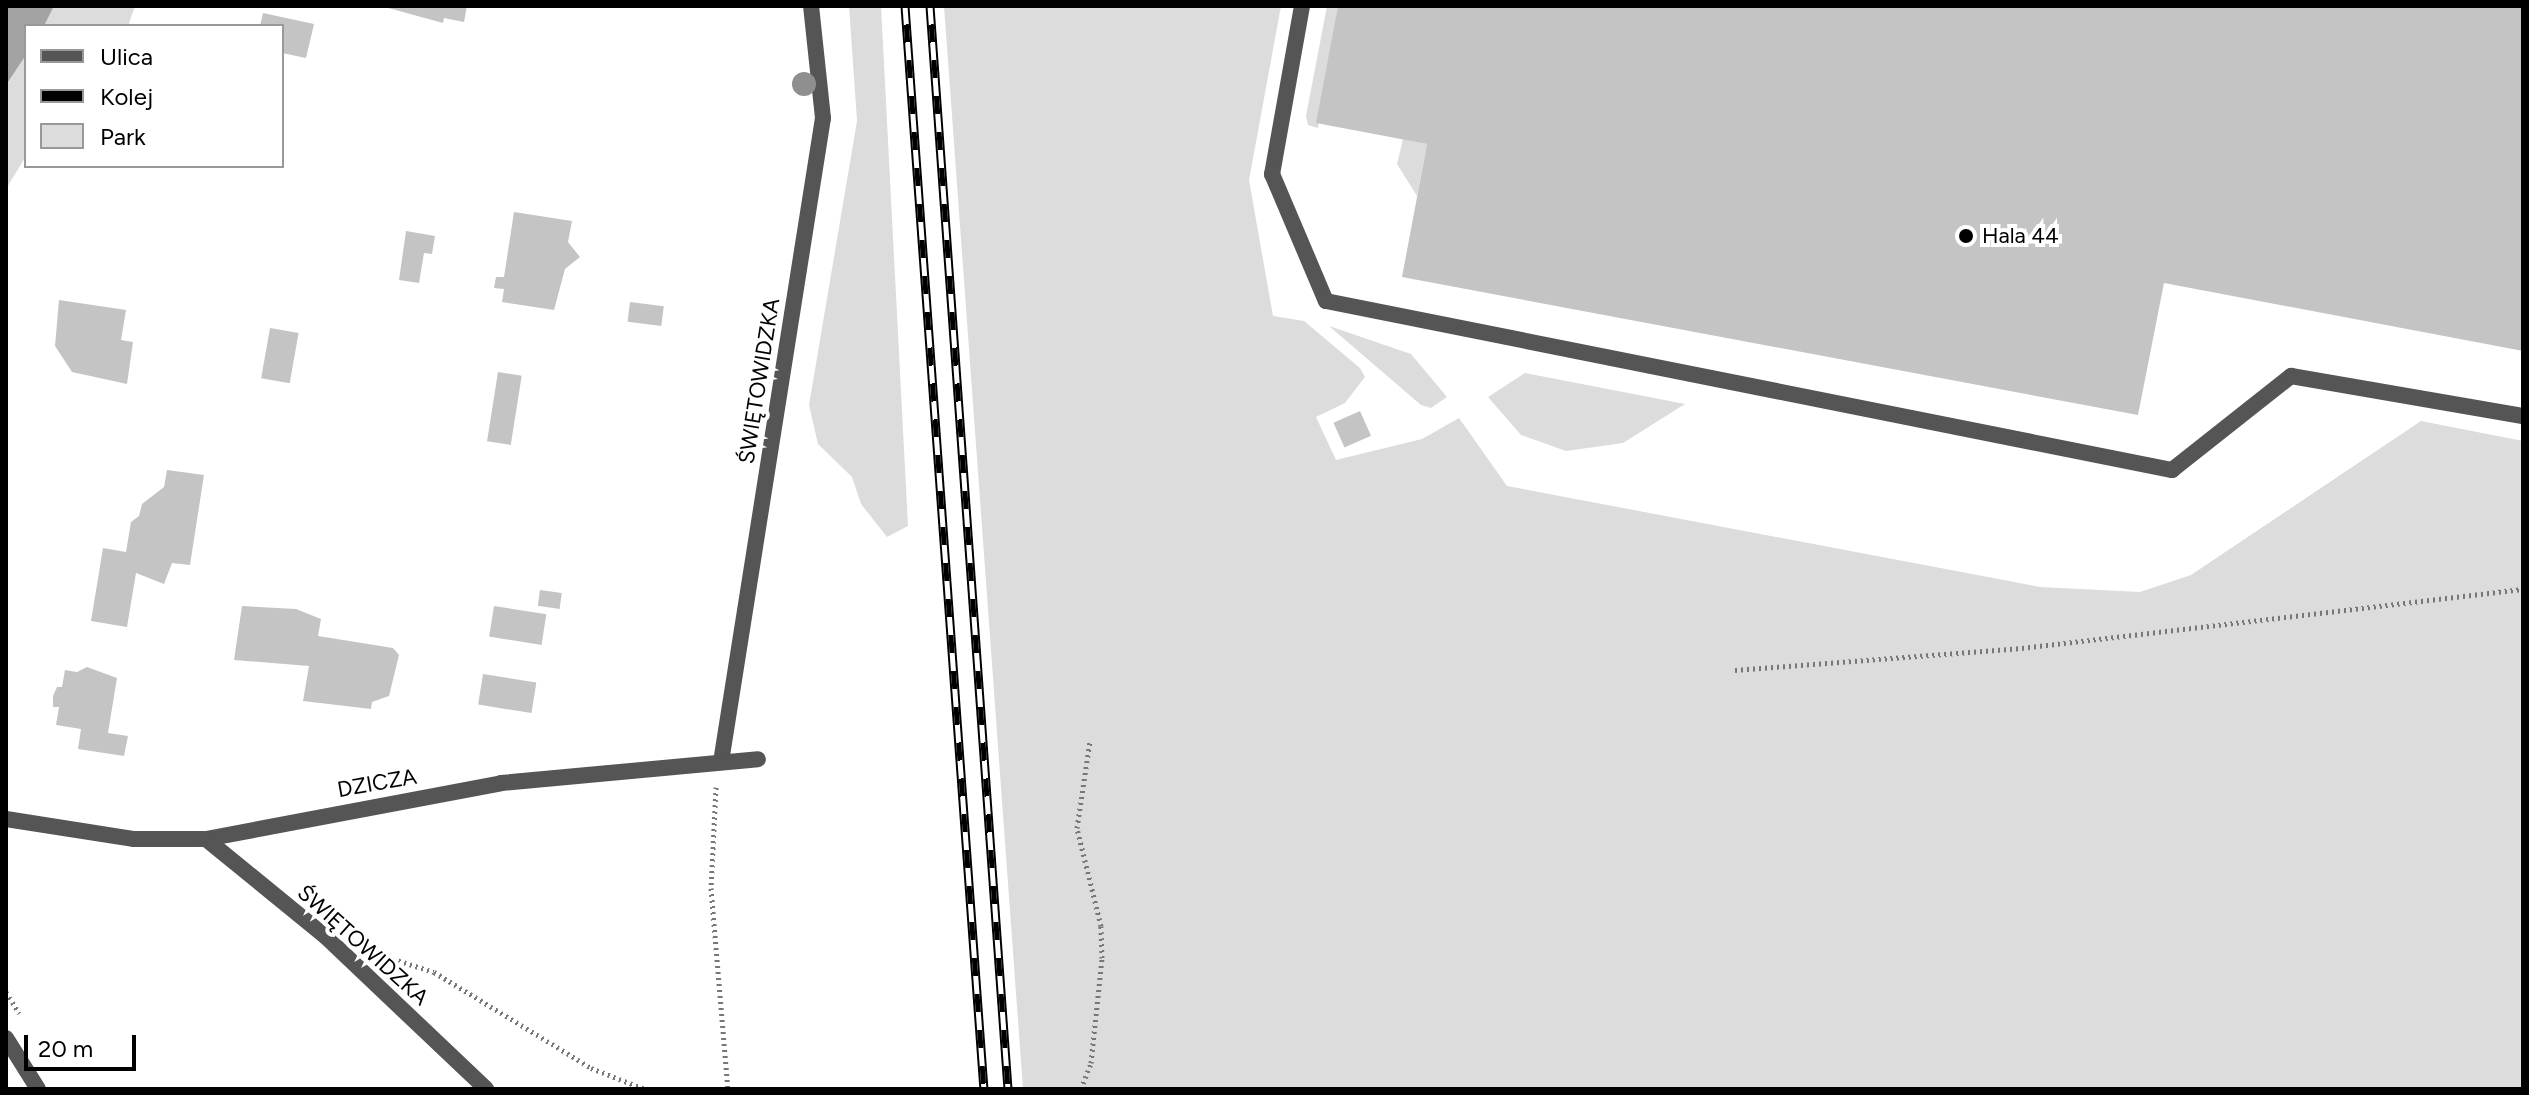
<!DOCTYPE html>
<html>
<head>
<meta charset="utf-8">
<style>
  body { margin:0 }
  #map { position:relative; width:2529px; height:1095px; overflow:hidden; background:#fff; font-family:Figtree,sans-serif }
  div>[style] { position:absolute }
  .green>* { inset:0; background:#dcdcdc }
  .water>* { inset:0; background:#a3a3a3 }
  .building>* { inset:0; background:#c4c4c4; transform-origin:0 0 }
  .path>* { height:5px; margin-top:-2.5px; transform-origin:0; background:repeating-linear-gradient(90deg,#777 0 2px,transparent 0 6px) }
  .lane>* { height:16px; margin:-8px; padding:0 8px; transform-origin:8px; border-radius:8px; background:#555 }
  .street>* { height:16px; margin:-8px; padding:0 8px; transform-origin:8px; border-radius:8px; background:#555 }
  .rail>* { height:9px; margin-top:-4.5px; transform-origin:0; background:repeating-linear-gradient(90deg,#fff 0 18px,#000 0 36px); box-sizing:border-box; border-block:2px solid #000 }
  .trees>* { width:24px; height:24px; margin:-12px; border-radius:50%; background:#8f8f8f }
  .dots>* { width:22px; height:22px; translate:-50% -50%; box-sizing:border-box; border:4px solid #fff; border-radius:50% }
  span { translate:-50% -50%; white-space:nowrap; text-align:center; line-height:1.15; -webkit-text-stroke:8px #fff; paint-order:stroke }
  .poi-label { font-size:22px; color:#000 }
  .left { translate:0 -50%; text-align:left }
  .street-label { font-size:22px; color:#000 }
  .frame { position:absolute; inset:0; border:8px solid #000; pointer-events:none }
  .legend { position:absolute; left:24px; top:24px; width:260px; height:144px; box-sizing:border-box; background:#fff; border:2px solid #999; margin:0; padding:10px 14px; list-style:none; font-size:24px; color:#000 }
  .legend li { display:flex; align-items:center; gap:16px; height:40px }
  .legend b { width:40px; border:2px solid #999 }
  .scale { position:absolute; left:24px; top:1035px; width:112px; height:36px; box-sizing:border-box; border:4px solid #000; border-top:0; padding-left:10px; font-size:24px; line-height:28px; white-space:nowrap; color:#000; -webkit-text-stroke:6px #fff; paint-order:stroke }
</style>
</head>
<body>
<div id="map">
  <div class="green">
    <div style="clip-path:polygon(54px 6px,135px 6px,128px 26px,44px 26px)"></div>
    <div style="clip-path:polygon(849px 6px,881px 6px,908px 526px,887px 537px,861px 504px,852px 477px,818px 444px,809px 405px,857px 121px)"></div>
    <div style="clip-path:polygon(944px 6px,1281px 6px,1249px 180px,1273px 316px,1304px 321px,1360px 368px,1365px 377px,1345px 403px,1316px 417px,1336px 460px,1422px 439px,1459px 418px,1507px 486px,2040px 587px,2140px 592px,2191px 575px,2421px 421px,2523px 441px,2523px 1089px,1023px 1089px)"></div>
    <div style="clip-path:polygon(1327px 6px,1338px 6px,1318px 128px,1308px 125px,1306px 116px)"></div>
    <div style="clip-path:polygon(26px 55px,26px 156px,6px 189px,6px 85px)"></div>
    <div style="clip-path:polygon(1403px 139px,1427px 144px,1417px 196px,1397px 164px)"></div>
    <div style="clip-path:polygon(1329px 326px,1411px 354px,1447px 397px,1431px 408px,1421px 405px)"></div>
    <div style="clip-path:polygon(1525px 373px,1685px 404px,1623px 443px,1566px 451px,1521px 435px,1488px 397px)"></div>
  </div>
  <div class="water">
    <div style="clip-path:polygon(6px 6px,54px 6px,44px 26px,26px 26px,26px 55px,6px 85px)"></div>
  </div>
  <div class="building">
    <div style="clip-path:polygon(381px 6px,467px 6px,464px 22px,444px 18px,443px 23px)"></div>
    <div style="clip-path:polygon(1338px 6px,2523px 6px,2523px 351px,2164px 283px,2138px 415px,1402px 277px,1427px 144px,1316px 123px)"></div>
    <div style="clip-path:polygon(263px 13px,314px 24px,306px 58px,282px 53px,282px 26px,260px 26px)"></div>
    <div style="clip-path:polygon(514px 212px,572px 221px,568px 242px,580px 257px,565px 269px,554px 310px,502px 302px,504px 289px,494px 288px,496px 277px,504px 277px)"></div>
    <div style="clip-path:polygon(406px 231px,435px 236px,432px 254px,424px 253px,419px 283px,399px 280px)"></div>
    <div style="clip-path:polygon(59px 300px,126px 310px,121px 340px,133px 342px,127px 384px,72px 372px,55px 346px)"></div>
    <div style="left:630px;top:302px;width:34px;height:20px;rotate:7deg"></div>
    <div style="left:270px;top:328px;width:29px;height:51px;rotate:10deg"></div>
    <div style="left:498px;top:372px;width:24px;height:70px;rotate:9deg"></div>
    <div style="left:1360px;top:411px;width:27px;height:29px;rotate:66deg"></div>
    <div style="clip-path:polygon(167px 470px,204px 475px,190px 565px,172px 563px,164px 584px,136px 573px,127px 627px,91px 621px,103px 548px,126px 552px,131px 522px,139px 516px,142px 504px,164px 487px)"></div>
    <div style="left:540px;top:590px;width:22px;height:16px;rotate:8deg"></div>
    <div style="clip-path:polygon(242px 606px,296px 609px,321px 619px,318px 636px,393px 648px,399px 655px,389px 696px,372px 702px,371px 709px,303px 701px,309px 666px,234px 660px)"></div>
    <div style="left:494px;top:606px;width:53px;height:31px;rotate:9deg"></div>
    <div style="clip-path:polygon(87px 667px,117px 678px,108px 733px,128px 736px,124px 756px,78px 749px,81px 729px,56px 725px,59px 707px,53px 707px,53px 696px,57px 687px,62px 687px,65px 670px,77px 672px)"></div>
    <div style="left:483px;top:674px;width:54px;height:31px;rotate:9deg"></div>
  </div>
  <div class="path">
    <div style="left:1735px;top:670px;width:288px;rotate:-4.4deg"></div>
    <div style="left:2022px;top:648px;width:504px;rotate:-6.72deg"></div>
    <div style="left:716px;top:787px;width:101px;rotate:92.8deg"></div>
    <div style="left:711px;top:888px;width:202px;rotate:85.2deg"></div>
    <div style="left:387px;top:957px;width:49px;rotate:17.7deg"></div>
    <div style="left:434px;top:972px;width:184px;rotate:31.4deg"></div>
    <div style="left:591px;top:1068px;width:58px;rotate:21.3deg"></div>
    <div style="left:6px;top:992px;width:25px;rotate:58deg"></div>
    <div style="left:1081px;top:1089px;width:28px;rotate:-69deg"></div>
    <div style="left:1091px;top:1063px;width:106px;rotate:-84deg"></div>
    <div style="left:1102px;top:958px;width:32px;rotate:-92deg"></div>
    <div style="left:1101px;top:926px;width:101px;rotate:-103.8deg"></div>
    <div style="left:1077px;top:828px;width:88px;rotate:-81.5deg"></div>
  </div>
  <div class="lane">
    <div style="left:1302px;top:6px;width:171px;rotate:100.1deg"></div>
    <div style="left:1272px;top:174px;width:138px;rotate:67deg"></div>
    <div style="left:1326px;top:301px;width:863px;rotate:11.3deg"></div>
    <div style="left:2172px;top:470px;width:152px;rotate:-38.3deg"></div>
    <div style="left:2291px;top:376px;width:235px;rotate:9.8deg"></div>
  </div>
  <div class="street">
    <div style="left:721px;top:762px;width:652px;rotate:-81deg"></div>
    <div style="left:823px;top:118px;width:113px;rotate:-96.1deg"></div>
    <div style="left:6px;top:819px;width:130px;rotate:8.9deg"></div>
    <div style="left:134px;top:839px;width:72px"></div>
    <div style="left:206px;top:839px;width:300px;rotate:-10.7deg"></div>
    <div style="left:501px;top:783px;width:258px;rotate:-5.3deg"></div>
    <div style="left:206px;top:839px;width:154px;rotate:39.2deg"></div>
    <div style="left:325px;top:936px;width:222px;rotate:43.5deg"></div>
    <div style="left:6px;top:1038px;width:60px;rotate:57.9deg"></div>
  </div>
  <div class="rail">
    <div style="left:905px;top:6px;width:1086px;rotate:85.83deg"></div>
    <div style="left:930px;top:6px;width:1086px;rotate:85.88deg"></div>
  </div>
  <div class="trees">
    <div style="left:804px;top:84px"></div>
  </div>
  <div class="dots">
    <div style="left:1966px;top:236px;background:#000"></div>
  </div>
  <div class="poi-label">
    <span class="left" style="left:1982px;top:236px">Hala 44</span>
  </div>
  <div class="street-label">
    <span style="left:759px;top:381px;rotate:-81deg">ŚWIĘTOWIDZKA</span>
    <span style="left:377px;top:783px;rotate:-10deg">DZICZA</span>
    <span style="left:363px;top:945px;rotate:42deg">ŚWIĘTOWIDZKA</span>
  </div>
  <div class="frame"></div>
  <ul class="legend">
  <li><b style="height:10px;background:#555"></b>Ulica</li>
  <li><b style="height:10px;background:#000"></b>Kolej</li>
  <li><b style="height:22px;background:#dcdcdc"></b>Park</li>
  </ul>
  <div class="scale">20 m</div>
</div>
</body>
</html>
